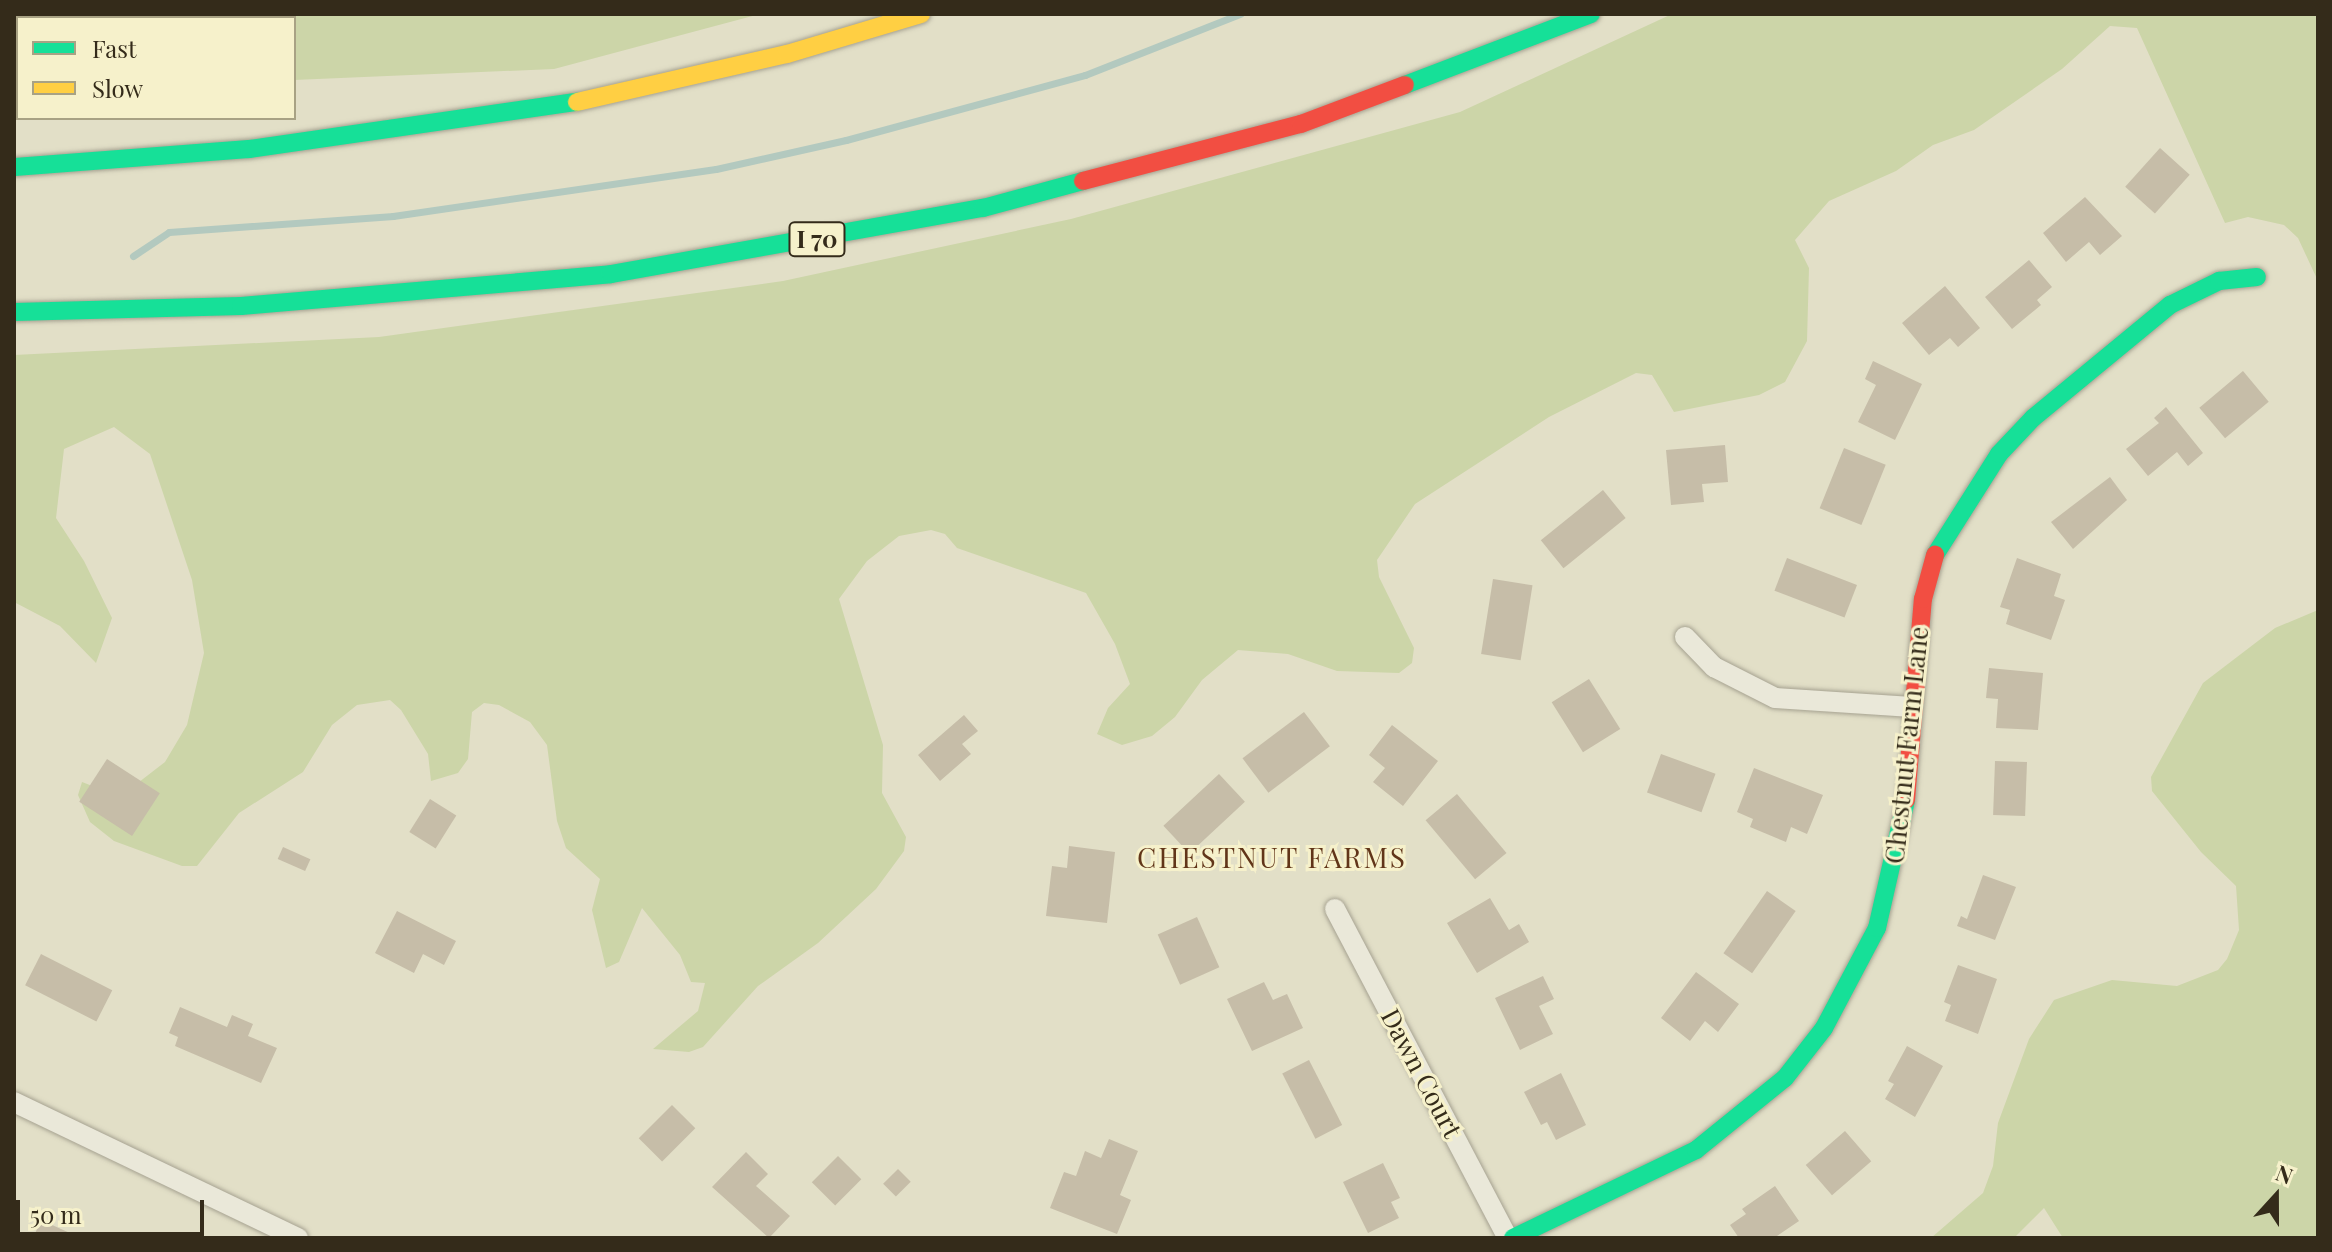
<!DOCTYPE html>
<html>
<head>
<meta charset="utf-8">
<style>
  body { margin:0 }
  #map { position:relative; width:2332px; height:1252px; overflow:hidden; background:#e2dfc7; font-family:"Playfair Display",serif }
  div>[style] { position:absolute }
  .green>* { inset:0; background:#ccd5a8 }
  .stream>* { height:7px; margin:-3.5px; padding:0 3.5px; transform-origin:3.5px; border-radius:3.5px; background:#b3c9bf }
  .building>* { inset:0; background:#c6bda8; transform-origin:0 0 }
  .roads { filter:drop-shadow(0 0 2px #a6a291) drop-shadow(0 0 2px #a6a291) }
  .street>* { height:20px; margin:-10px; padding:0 10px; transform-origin:10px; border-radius:10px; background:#eae8d9 }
  .fast>* { height:18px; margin:-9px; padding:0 9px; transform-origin:9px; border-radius:9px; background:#16e098 }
  .slow>* { height:18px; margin:-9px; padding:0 9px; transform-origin:9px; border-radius:9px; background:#ffcf43 }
  .jam>* { height:18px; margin:-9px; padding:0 9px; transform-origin:9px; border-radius:9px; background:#f24e42 }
  span { translate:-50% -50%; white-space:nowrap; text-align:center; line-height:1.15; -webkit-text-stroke:6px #f6f1cb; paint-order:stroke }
  .shield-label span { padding:2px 6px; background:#f6f1cb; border:2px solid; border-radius:6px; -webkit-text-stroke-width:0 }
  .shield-label { font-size:24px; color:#342b1a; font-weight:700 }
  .street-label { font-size:26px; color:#342b1a }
  .neighbourhood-label { font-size:28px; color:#613519; letter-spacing:2px }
  .frame { position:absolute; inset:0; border:16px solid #342b1a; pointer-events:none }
  .legend { position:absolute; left:16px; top:16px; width:280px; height:104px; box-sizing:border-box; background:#f6f1cb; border:2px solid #a8a284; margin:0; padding:10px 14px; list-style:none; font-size:24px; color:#342b1a }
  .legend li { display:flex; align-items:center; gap:16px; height:40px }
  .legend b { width:40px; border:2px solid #a8a284 }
  .north { position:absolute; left:2236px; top:1156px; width:80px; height:80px; -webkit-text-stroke:6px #f6f1cb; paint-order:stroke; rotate:21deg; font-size:22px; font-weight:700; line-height:32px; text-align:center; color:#342b1a }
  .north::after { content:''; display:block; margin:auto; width:28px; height:36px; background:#342b1a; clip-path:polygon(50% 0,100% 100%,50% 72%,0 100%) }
  .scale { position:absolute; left:16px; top:1200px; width:188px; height:36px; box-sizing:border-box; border:4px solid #342b1a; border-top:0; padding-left:10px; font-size:24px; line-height:28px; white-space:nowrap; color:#342b1a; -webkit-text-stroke:6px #f6f1cb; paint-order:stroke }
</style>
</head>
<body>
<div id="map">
  <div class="green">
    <div style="clip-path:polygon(14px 14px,760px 14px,554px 69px,294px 80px,294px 18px,18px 18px,14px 89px)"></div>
    <div style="clip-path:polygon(1672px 14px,2318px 14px,2318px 281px,2298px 238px,2284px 225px,2248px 217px,2225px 223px,2137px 28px,2110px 26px,2062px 69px,1974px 130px,1933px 145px,1896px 171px,1829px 201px,1795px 240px,1809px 268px,1807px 341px,1785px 382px,1759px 395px,1674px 412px,1652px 375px,1636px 373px,1549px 417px,1415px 504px,1377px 560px,1379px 577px,1414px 648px,1412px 663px,1399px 673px,1337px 671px,1288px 654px,1238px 650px,1202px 680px,1175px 717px,1152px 736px,1122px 745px,1097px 734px,1108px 708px,1130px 684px,1115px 644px,1086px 593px,957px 548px,945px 534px,931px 530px,899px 536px,867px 561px,839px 599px,883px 745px,882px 793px,906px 837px,904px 851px,876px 889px,818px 943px,758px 986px,703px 1047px,689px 1052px,653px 1049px,698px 1011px,705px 983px,691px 982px,680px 955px,642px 908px,619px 962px,606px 968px,592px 910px,600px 879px,566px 848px,557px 821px,547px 745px,530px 722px,499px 705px,484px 703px,472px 712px,468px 759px,458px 773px,431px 781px,428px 754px,401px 710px,390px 700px,357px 705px,332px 725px,303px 772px,239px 813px,197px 866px,182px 866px,114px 841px,90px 822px,78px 795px,82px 782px,113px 794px,130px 789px,165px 762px,187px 725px,204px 653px,192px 580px,150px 454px,114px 427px,64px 449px,56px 518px,84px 561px,112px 618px,96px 663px,60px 626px,14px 602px,14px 355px,379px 337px,783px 281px,1071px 219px,1460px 112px)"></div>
    <div style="clip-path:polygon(2318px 610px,2318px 1238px,2063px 1238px,2044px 1208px,2014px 1238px,1931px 1238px,1983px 1193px,1993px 1166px,1998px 1123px,2029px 1039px,2054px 1000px,2112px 980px,2177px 986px,2218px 970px,2227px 959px,2239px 930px,2236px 886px,2201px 852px,2152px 791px,2151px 777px,2203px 683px,2275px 628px)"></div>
  </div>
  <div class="stream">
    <div style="left:133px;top:256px;width:43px;rotate:-33.7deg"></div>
    <div style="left:169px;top:232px;width:225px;rotate:-4.1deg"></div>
    <div style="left:393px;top:216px;width:326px;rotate:-8.3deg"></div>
    <div style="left:716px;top:169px;width:133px;rotate:-12.6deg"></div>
    <div style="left:846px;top:140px;width:248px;rotate:-15.2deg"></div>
    <div style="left:1085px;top:75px;width:167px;rotate:-21.5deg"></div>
  </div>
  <div class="building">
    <div style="left:2160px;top:148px;width:40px;height:52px;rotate:42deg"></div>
    <div style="clip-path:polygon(2085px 197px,2122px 236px,2100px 255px,2089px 242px,2066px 262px,2043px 233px)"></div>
    <div style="clip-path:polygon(2029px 260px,2052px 287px,2037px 300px,2041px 305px,2012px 329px,1985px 297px)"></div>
    <div style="clip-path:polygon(1945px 286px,1980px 328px,1958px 347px,1950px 338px,1929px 355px,1902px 323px)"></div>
    <div style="clip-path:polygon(1873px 361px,1922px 384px,1895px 440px,1858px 422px,1876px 385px,1865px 379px)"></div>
    <div style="left:2243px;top:371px;width:40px;height:57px;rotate:50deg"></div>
    <div style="clip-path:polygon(2166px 407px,2203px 453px,2188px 466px,2177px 452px,2148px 476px,2126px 449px,2159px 423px,2154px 418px)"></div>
    <div style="clip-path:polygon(1725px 445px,1728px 482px,1702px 484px,1704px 502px,1671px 505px,1666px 450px)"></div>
    <div style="left:1844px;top:448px;width:45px;height:65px;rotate:22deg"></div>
    <div style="clip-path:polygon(2110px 477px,2127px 500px,2073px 549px,2051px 522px)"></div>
    <div style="left:1603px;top:490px;width:36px;height:80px;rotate:51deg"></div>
    <div style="left:1787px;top:558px;width:75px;height:35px;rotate:21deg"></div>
    <div style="clip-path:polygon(2017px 558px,2061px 574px,2054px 596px,2065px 600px,2051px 640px,2006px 624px,2010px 610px,2000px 607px)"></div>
    <div style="left:1493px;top:579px;width:40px;height:76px;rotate:9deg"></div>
    <div style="clip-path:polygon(1989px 668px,2043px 673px,2038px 730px,1996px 728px,1998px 699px,1986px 698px)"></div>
    <div style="left:1589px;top:679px;width:59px;height:44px;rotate:58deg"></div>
    <div style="left:1304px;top:712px;width:43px;height:77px;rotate:53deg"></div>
    <div style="clip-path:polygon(964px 715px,978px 731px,962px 744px,971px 754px,940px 781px,918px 755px)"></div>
    <div style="clip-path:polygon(1392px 725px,1438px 761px,1403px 806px,1373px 782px,1385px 768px,1369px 755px)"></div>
    <div style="left:1661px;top:754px;width:58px;height:41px;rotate:20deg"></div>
    <div style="left:107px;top:759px;width:63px;height:51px;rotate:33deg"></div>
    <div style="left:1995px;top:761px;width:32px;height:54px;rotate:2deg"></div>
    <div style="clip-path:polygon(1754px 768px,1823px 795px,1807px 834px,1791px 827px,1786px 842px,1750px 827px,1753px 819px,1737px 812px)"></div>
    <div style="left:1219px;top:774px;width:38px;height:76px;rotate:47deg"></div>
    <div style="left:1457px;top:794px;width:77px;height:41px;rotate:50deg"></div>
    <div style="left:430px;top:799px;width:31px;height:39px;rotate:32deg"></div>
    <div style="clip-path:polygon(1069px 846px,1115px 852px,1107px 923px,1046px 916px,1052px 866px,1067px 868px)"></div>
    <div style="left:283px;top:847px;width:30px;height:13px;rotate:24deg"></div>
    <div style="clip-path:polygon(1983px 875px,2016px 887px,1995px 940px,1957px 926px,1961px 916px,1967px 919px)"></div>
    <div style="left:1767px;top:891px;width:35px;height:76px;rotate:35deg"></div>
    <div style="clip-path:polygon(1490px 898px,1509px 930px,1519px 924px,1529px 942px,1477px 973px,1447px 923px)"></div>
    <div style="clip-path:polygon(397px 911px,456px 941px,444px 965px,423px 954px,414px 973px,375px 953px)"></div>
    <div style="left:1197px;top:917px;width:55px;height:43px;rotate:66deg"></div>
    <div style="left:41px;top:954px;width:80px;height:35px;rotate:27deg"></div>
    <div style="clip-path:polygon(1958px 965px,1997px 979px,1978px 1034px,1945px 1021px,1951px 1005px,1944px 1002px)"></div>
    <div style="clip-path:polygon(1696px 972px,1739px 1004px,1718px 1032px,1705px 1021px,1690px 1041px,1661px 1018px)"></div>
    <div style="clip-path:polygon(1543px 976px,1554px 999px,1539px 1006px,1553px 1034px,1520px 1050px,1495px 998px)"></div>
    <div style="clip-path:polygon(1264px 982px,1273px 1000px,1287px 994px,1303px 1028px,1252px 1051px,1227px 999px)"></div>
    <div style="clip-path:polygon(180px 1007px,227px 1027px,232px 1015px,253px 1024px,248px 1036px,277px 1048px,261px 1083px,175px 1046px,178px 1037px,169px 1033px)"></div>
    <div style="clip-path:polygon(1907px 1046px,1943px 1066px,1915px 1117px,1885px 1099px,1894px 1084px,1888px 1081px)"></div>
    <div style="left:1309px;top:1060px;width:73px;height:30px;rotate:63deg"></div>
    <div style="clip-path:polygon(1561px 1073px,1586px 1125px,1556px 1140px,1547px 1122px,1541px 1125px,1524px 1092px)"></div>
    <div style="left:672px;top:1105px;width:33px;height:47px;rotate:45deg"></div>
    <div style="left:1845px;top:1131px;width:40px;height:52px;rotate:49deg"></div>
    <div style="clip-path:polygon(1109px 1139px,1138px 1151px,1120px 1195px,1131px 1200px,1117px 1234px,1050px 1208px,1064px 1172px,1076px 1176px,1085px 1151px,1101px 1158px)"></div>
    <div style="clip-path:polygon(746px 1152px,768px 1174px,756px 1186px,790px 1216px,769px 1238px,712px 1187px)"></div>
    <div style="left:838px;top:1156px;width:33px;height:37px;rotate:45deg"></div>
    <div style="clip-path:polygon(1383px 1163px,1400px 1198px,1391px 1202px,1399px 1218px,1368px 1233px,1343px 1182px)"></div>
    <div style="left:898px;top:1169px;width:18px;height:21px;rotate:45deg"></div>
    <div style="clip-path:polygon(1775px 1186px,1799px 1221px,1774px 1238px,1739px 1238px,1730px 1225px,1746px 1214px,1742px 1209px)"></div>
    <div style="clip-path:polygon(41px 1220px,81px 1238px,33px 1238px)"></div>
  </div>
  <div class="roads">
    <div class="street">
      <div style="left:1685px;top:637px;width:42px;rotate:46deg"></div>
      <div style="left:1714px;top:667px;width:68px;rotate:26.9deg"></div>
      <div style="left:1775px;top:698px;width:137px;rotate:3.8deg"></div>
      <div style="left:1335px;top:909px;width:372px;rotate:62.3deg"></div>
      <div style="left:14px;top:1102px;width:315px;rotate:25.6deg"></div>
    </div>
    <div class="fast">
      <div style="left:1405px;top:85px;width:199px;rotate:-20.9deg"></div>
      <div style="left:14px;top:167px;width:236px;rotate:-4.4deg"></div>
      <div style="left:249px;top:149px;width:331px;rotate:-8.2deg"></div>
      <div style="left:14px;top:312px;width:227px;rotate:-1.5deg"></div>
      <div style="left:241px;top:306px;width:371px;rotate:-4.9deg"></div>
      <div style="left:611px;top:274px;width:378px;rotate:-10.1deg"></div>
      <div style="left:983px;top:208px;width:104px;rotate:-15.1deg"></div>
      <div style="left:1935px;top:555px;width:120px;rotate:-57.6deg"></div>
      <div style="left:1999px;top:454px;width:50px;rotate:-46.6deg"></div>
      <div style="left:2033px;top:418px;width:178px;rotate:-39.5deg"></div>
      <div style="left:2170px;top:305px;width:55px;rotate:-26.1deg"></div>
      <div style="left:2219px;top:281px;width:38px;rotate:-6deg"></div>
      <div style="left:1513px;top:1238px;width:203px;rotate:-25.7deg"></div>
      <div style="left:1696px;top:1150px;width:114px;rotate:-39deg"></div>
      <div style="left:1785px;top:1078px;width:63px;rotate:-52deg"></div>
      <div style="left:1824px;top:1028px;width:113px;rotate:-62.1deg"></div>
      <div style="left:1877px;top:928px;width:131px;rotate:-77.2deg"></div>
    </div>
    <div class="slow">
      <div style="left:577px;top:102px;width:215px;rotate:-12.9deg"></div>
      <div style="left:787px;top:54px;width:140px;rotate:-16.6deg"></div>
    </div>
    <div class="jam">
      <div style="left:1083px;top:181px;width:225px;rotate:-14.7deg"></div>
      <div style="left:1301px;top:124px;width:111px;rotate:-20.6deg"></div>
      <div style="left:1906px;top:800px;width:202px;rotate:-85.2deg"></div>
      <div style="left:1923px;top:599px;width:46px;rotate:-74.7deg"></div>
    </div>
  </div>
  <div class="shield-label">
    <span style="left:817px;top:239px">I 70</span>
  </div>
  <div class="street-label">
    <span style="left:1906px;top:745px;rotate:-84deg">Chestnut Farm Lane</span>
    <span style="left:1422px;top:1073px;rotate:62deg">Dawn Court</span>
  </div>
  <div class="neighbourhood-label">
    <span style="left:1272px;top:857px">CHESTNUT FARMS</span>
  </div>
  <div class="frame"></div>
  <ul class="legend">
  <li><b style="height:10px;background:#16e098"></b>Fast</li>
  <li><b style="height:10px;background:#ffcf43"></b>Slow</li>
  </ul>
  <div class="north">N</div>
  <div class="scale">50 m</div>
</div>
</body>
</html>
